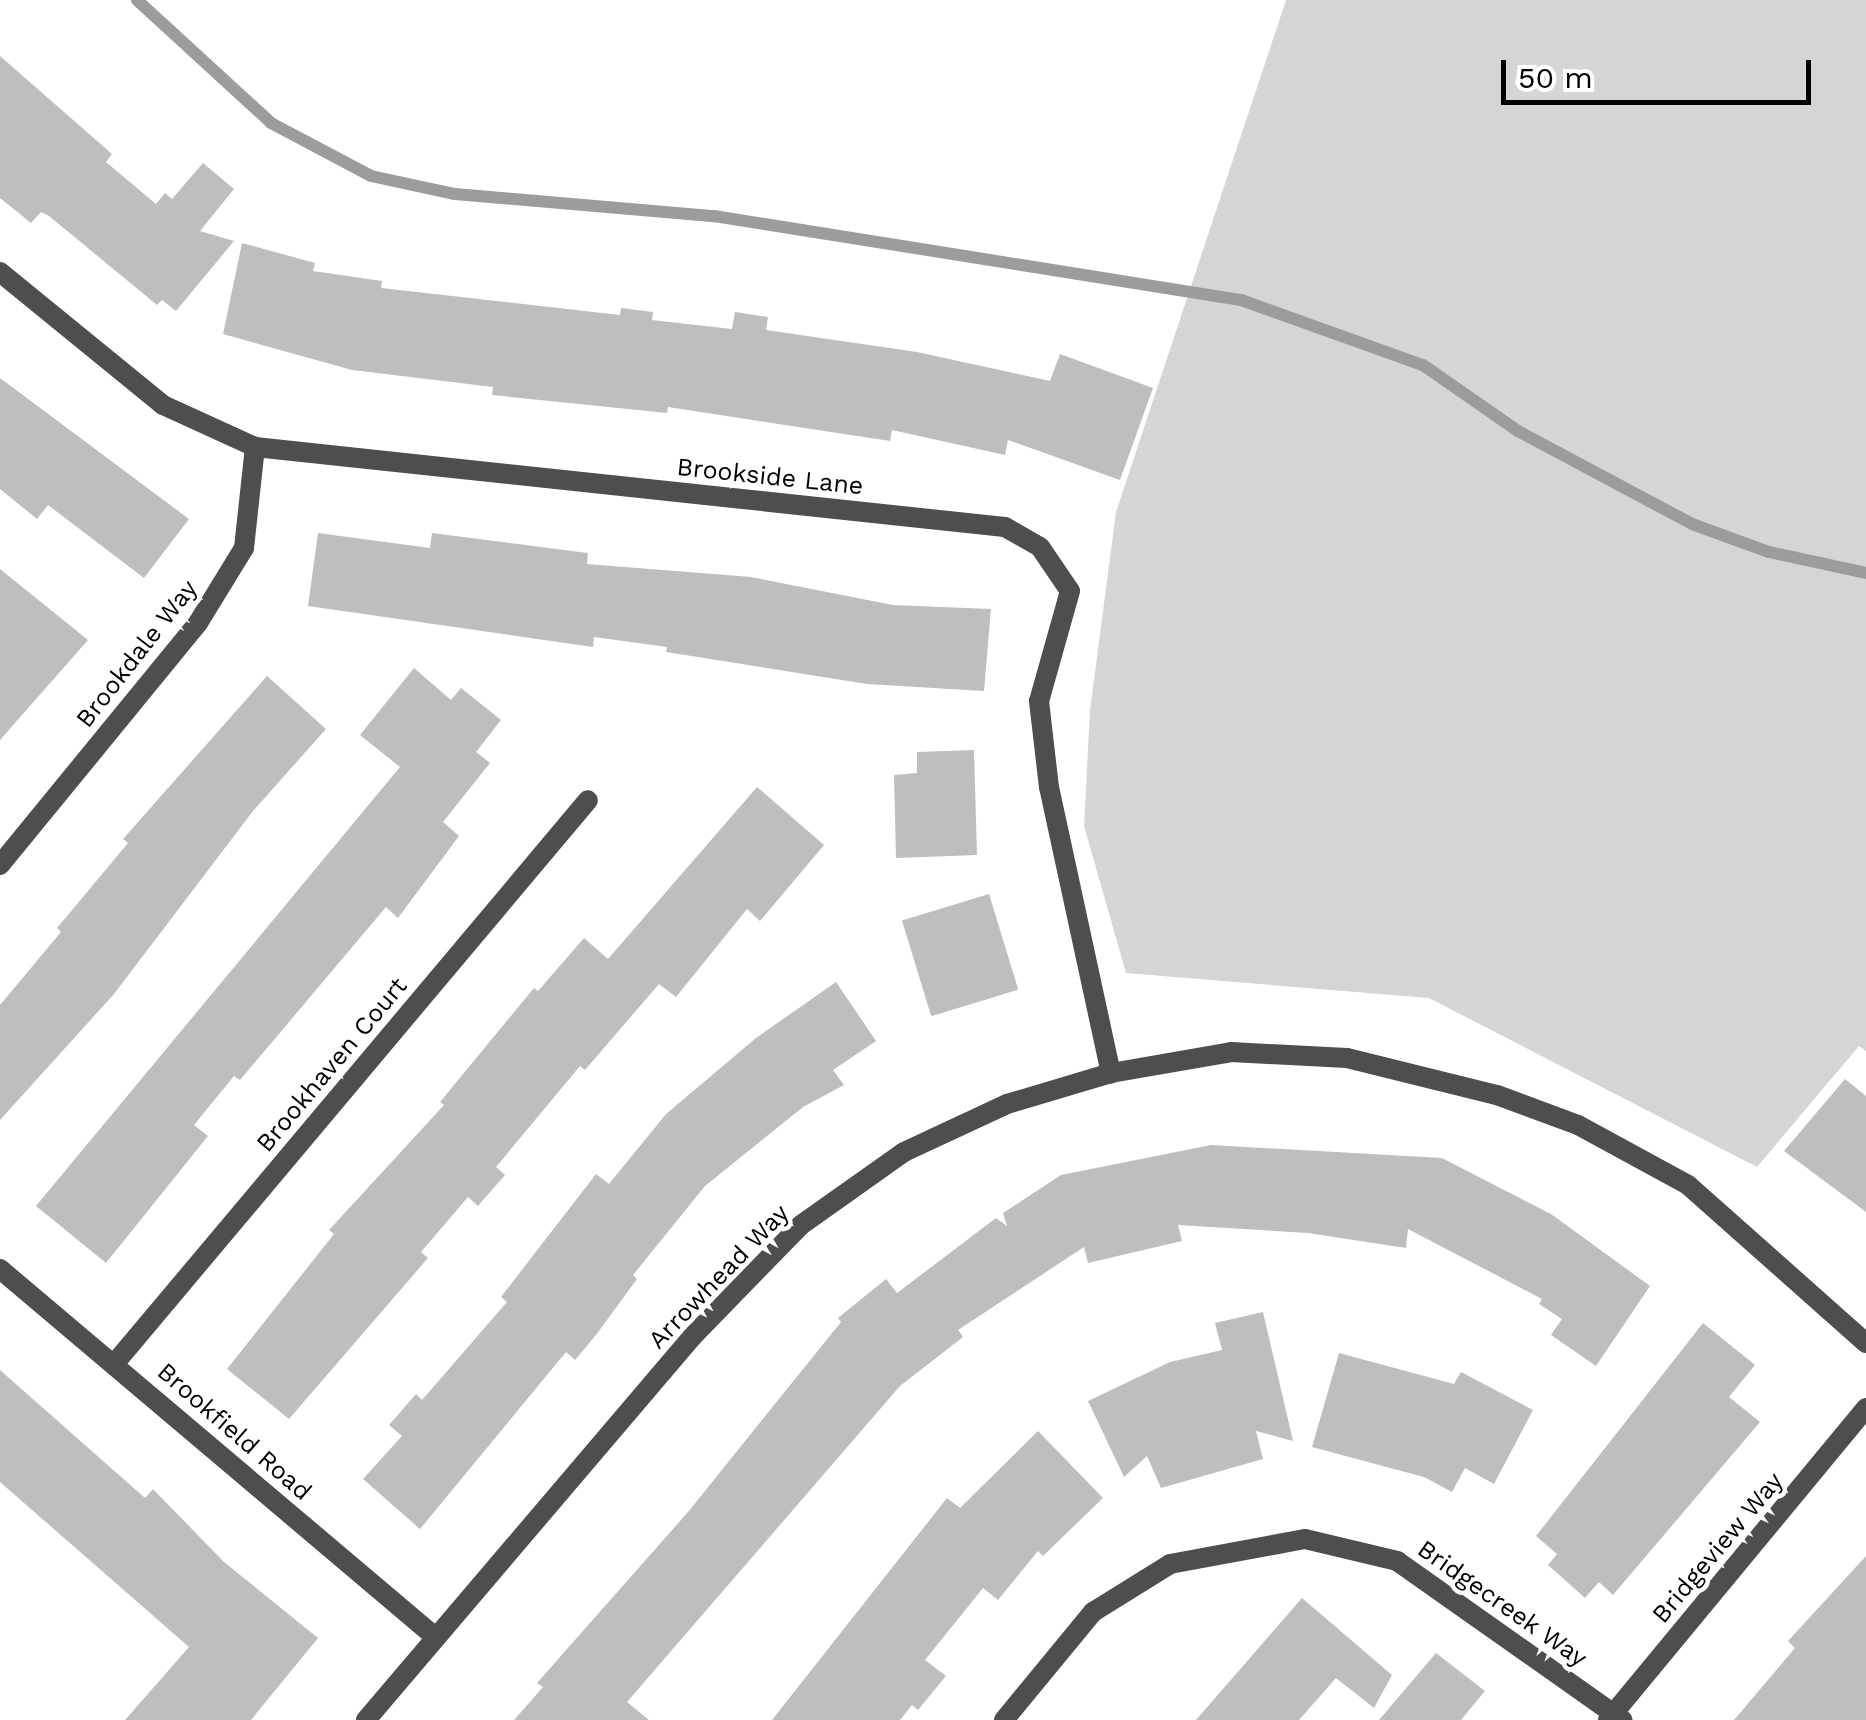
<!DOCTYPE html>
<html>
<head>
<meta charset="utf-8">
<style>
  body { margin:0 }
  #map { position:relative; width:1866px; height:1720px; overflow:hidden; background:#fff; font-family:"Work Sans",sans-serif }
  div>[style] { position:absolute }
  .green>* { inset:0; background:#d5d5d5 }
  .stream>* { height:12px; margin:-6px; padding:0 6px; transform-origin:6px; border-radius:6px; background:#9c9c9c }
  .building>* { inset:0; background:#bebebe; transform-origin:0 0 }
  .street>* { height:20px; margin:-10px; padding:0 10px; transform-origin:10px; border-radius:10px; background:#4e4e4e }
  span { translate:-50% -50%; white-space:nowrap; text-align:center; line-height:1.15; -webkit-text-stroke:9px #fff; paint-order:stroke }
  .street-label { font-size:25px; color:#000 }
  .scale { position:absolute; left:1501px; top:60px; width:310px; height:45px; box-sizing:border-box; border:5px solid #000; border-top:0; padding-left:12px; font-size:30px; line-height:35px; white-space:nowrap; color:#000; -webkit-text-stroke:8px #fff; paint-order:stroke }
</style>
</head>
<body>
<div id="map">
  <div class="green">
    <div style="clip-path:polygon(1286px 0,1866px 0,1866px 1051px,1859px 1046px,1757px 1167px,1429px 998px,1126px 973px,1084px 826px,1090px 710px,1116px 512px)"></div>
  </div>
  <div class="stream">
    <div style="left:137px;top:0;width:182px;rotate:42.5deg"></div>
    <div style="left:271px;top:123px;width:113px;rotate:27.9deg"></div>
    <div style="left:371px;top:176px;width:86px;rotate:12.1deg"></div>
    <div style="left:455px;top:194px;width:260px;rotate:4.9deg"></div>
    <div style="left:714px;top:216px;width:534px;rotate:9.06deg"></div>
    <div style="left:1241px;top:300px;width:193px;rotate:19.7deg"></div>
    <div style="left:1423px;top:365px;width:116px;rotate:34.8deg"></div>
    <div style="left:1518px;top:431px;width:197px;rotate:28.1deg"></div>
    <div style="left:1692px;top:524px;width:82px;rotate:20deg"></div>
    <div style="left:1769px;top:552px;width:99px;rotate:12.2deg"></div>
  </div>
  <div class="building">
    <div style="clip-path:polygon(0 56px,112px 154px,106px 162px,156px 204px,165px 193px,172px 199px,203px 163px,234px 189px,200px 231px,234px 241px,176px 311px,162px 300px,157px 305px,49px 216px,41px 212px,31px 223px,0 198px)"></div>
    <div style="clip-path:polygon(242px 243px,315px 263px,313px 271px,382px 281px,381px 288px,620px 315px,621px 308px,653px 312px,652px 320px,732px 329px,735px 312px,768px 317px,766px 330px,917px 352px,1050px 381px,1060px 354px,1153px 388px,1120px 480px,1008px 440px,1005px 455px,892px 430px,890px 441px,668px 407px,667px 413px,492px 395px,493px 387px,352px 370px,223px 334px)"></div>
    <div style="clip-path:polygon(0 378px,189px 519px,144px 578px,48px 505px,37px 519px,0 489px)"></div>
    <div style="clip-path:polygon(318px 533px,430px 548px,432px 533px,588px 553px,587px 564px,751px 577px,893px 605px,991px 609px,984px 691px,867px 684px,666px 652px,667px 647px,594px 637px,593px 647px,308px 606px)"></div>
    <div style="clip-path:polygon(0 569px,88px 640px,0 740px)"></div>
    <div style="clip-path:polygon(414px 668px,451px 700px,461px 688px,501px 720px,476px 752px,490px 763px,443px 822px,459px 836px,398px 918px,386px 907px,240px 1080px,234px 1076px,194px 1125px,208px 1136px,106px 1263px,36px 1206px,400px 767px,360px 735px)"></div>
    <div style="clip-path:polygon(267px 676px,326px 729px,253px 811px,114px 994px,0 1120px,0 1005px,61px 932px,57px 928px,128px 843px,123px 839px)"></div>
    <div style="clip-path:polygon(974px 750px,977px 855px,896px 858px,894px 775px,917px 773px,917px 752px)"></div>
    <div style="clip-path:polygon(757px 787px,824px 845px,760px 921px,747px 909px,676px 997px,659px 984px,585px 1070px,580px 1066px,496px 1167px,505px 1175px,478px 1206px,468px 1197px,421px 1252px,428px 1258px,289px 1419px,227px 1369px,334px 1234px,329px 1230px,444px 1105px,440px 1102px,534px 988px,538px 991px,584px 938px,608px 959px)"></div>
    <div style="left:989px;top:894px;width:100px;height:91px;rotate:73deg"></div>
    <div style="clip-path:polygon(836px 982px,876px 1041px,833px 1070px,844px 1085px,803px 1107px,705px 1186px,633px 1275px,637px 1279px,596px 1335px,575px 1360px,566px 1352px,420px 1529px,363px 1479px,402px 1436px,389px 1425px,416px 1394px,422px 1400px,507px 1302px,501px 1297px,596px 1174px,609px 1184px,666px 1114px,756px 1038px)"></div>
    <div style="clip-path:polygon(1845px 1079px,1866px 1096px,1866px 1212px,1784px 1151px)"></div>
    <div style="clip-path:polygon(1211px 1145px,1442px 1158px,1551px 1214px,1650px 1286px,1596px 1366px,1551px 1335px,1562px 1319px,1539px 1304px,1542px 1299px,1408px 1229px,1406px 1248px,1308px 1233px,1178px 1225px,1182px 1241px,1088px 1263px,1084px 1247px,958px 1330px,963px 1337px,900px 1386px,627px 1702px,649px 1720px,514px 1720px,543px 1687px,537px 1683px,688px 1512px,841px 1322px,838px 1318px,886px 1279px,897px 1293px,996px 1218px,1007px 1226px,1003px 1213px,1061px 1175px)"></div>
    <div style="clip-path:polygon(1263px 1312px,1293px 1441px,1256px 1431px,1263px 1459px,1161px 1488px,1147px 1456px,1124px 1477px,1088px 1401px,1170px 1362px,1222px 1350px,1215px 1323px)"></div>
    <div style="clip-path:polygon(1703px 1323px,1755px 1365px,1729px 1397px,1760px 1422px,1613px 1595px,1599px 1582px,1585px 1598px,1548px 1565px,1557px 1554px,1536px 1536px)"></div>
    <div style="clip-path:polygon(1339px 1353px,1454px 1384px,1461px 1372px,1533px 1410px,1494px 1484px,1465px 1468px,1452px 1492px,1424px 1477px,1312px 1447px)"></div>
    <div style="clip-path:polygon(0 1370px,145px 1498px,153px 1489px,224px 1562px,318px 1638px,251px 1720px,125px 1720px,189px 1647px,0 1482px)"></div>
    <div style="clip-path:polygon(1038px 1431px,1103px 1498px,1043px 1556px,1038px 1551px,998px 1600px,983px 1588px,925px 1660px,946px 1676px,918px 1710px,912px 1705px,900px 1720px,772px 1720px,947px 1498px,960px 1508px)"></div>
    <div style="clip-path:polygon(1866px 1556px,1866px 1720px,1734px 1720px,1795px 1648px,1788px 1641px)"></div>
    <div style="clip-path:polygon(1302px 1598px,1392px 1675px,1374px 1708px,1336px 1678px,1299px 1720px,1196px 1720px)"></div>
    <div style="clip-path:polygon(1436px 1653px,1485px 1691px,1461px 1720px,1379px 1720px)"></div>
  </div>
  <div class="street">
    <div style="left:0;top:272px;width:210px;rotate:39.2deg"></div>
    <div style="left:163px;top:405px;width:101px;rotate:24.5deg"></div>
    <div style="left:255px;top:447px;width:754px;rotate:6.09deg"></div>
    <div style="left:1005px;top:527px;width:40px;rotate:29.7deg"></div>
    <div style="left:1040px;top:547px;width:53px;rotate:55.7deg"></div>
    <div style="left:1070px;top:591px;width:114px;rotate:105.7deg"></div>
    <div style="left:1039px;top:701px;width:87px;rotate:83.4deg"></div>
    <div style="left:1049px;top:787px;width:293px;rotate:77.8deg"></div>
    <div style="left:0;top:865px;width:313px;rotate:-50.7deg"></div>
    <div style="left:198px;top:623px;width:88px;rotate:-58.5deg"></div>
    <div style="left:244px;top:548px;width:102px;rotate:-83.8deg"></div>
    <div style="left:0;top:1269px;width:567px;rotate:40.21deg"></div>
    <div style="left:115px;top:1363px;width:735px;rotate:-49.96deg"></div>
    <div style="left:366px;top:1720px;width:503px;rotate:-49.6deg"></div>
    <div style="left:692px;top:1337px;width:156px;rotate:-45.8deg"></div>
    <div style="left:801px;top:1225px;width:126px;rotate:-35.3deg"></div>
    <div style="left:904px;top:1152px;width:114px;rotate:-25deg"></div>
    <div style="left:1007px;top:1104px;width:109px;rotate:-16.6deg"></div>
    <div style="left:1111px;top:1073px;width:122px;rotate:-9.9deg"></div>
    <div style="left:1231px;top:1052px;width:116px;rotate:3deg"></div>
    <div style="left:1347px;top:1058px;width:154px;rotate:13.9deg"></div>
    <div style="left:1497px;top:1095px;width:86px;rotate:20.3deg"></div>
    <div style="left:1578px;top:1125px;width:125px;rotate:28.6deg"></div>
    <div style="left:1688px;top:1185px;width:238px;rotate:41.6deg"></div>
    <div style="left:1004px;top:1720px;width:140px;rotate:-50.5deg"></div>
    <div style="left:1093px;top:1612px;width:91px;rotate:-31.9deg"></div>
    <div style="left:1170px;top:1564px;width:137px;rotate:-10.5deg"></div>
    <div style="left:1305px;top:1539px;width:95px;rotate:13.4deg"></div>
    <div style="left:1397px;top:1561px;width:276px;rotate:35.2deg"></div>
    <div style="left:1608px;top:1720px;width:405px;rotate:-50.4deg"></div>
  </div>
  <div class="street-label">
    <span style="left:770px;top:477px;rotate:6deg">Brookside Lane</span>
    <span style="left:137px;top:654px;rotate:-52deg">Brookdale Way</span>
    <span style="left:332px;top:1065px;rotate:-50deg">Brookhaven Court</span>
    <span style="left:719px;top:1277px;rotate:-46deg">Arrowhead Way</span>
    <span style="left:234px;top:1432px;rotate:41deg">Brookfield Road</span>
    <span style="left:1718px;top:1548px;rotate:-50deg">Bridgeview Way</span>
    <span style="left:1502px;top:1604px;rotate:35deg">Bridgecreek Way</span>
  </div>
  <div class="scale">50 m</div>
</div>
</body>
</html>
